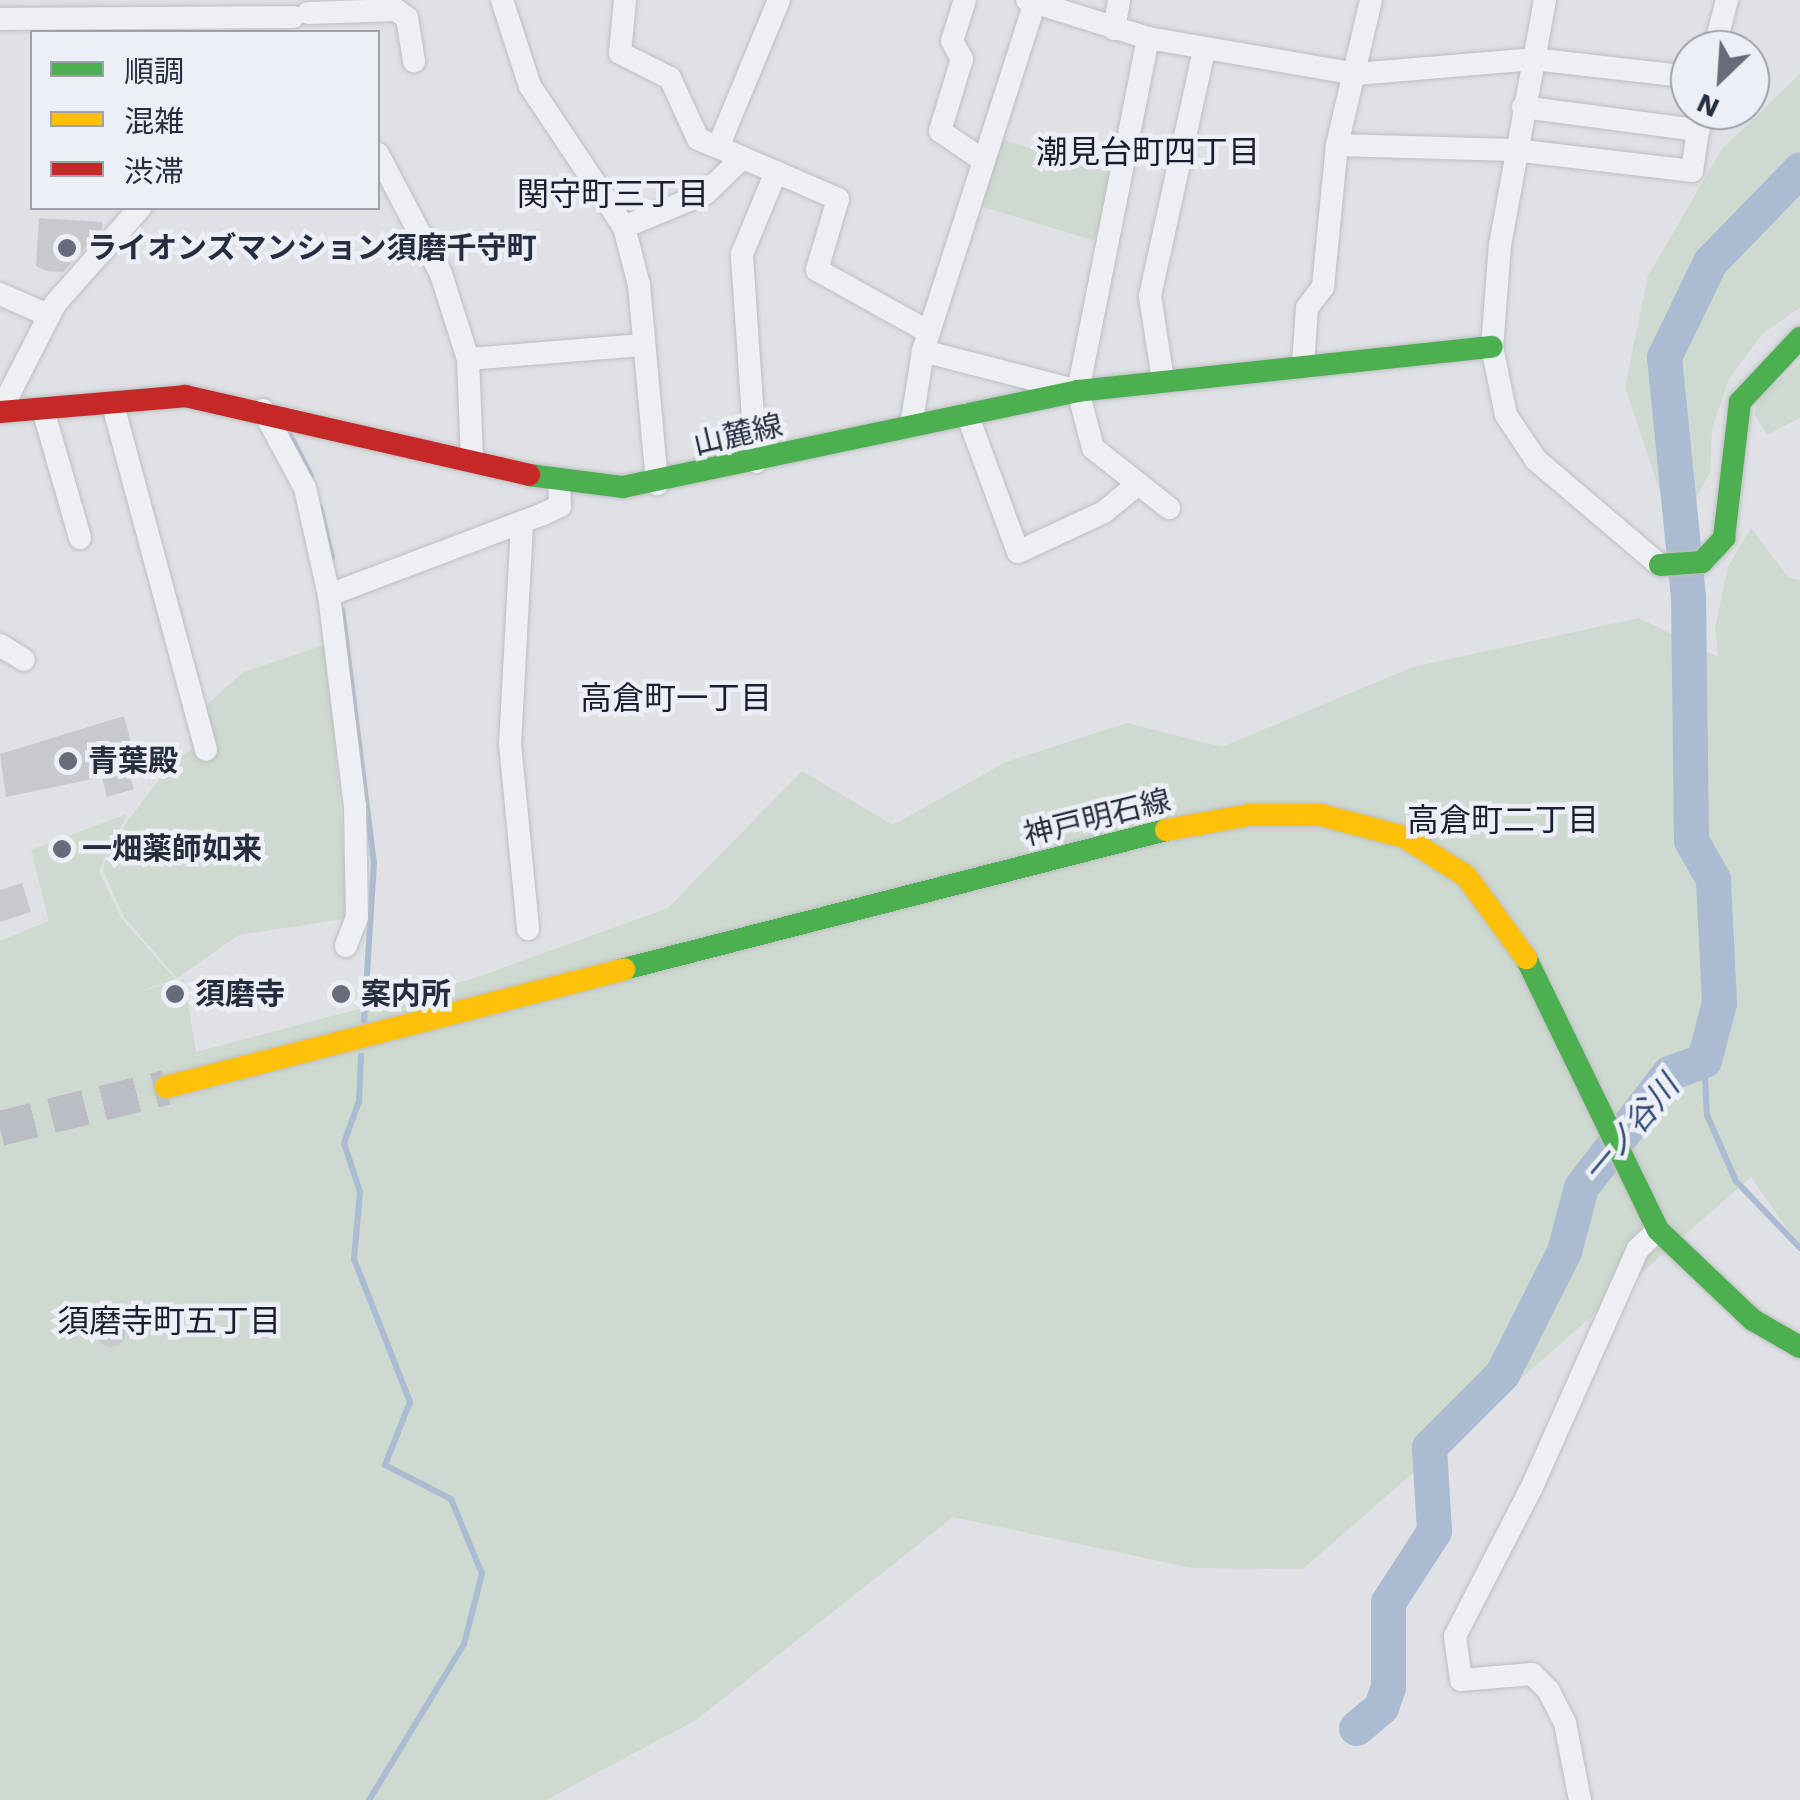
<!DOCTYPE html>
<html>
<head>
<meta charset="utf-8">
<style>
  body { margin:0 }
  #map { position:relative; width:1800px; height:1800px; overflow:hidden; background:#dfe1e4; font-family:"Work Sans","Noto Sans JP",sans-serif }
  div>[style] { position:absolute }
  .green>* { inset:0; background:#ced9cf; transform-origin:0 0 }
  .stream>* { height:6px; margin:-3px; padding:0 3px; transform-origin:3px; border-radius:3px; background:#abbbd2 }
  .river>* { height:35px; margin:-17.5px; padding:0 17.5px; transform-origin:17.5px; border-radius:17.5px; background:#abbbd2 }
  .building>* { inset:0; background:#c7c9cc }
  .round { border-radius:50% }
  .primary-tunnel>* { height:35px; margin-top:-17.5px; transform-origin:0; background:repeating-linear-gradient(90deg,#babdc3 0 35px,transparent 0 53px) }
  .roads { filter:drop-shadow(0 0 2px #bdbfc2) drop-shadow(0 0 2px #bdbfc2) }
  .street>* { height:22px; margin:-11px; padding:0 11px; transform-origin:11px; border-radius:11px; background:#eeeff2 }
  .fast>* { height:22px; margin:-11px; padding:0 11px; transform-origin:11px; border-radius:11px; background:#4caf50 }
  .slow>* { height:22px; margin:-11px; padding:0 11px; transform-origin:11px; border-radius:11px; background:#ffc107 }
  .jam>* { height:22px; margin:-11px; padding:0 11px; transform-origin:11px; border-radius:11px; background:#c62828 }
  .dots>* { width:28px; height:28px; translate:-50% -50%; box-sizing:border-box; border:5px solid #eceff5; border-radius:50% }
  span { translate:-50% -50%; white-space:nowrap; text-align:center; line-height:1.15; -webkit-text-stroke:9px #eceff5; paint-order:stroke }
  .poi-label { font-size:30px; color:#252d3f; font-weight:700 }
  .left { translate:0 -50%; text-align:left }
  .street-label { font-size:30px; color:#252d3f }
  .neighbourhood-label { font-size:32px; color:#181e2f }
  .water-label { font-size:32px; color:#2d4975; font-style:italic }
  .legend { position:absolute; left:30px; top:30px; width:350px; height:180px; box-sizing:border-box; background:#eceff5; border:2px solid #9ca1ac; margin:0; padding:12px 18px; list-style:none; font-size:30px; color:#252d3f }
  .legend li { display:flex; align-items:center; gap:20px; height:50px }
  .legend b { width:50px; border:2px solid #9ca1ac }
  .north { position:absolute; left:1670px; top:30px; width:100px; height:100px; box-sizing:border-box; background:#eceff5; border:2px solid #9ca1ac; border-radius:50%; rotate:205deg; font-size:28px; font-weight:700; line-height:40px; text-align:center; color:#252d3f }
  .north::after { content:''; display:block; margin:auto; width:35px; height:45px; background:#666c79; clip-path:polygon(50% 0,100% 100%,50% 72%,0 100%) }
</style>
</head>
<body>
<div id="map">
  <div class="green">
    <div style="clip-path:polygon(1800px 74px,1800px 308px,1763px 333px,1729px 379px,1712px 428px,1710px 473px,1691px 507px,1664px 504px,1625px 387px,1648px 276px,1722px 149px)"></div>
    <div style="left:1001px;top:139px;width:119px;height:70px;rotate:17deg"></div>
    <div style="clip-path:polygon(1800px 363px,1800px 418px,1767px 435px,1754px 413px,1760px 396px)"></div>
    <div style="clip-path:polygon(1751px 528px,1789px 578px,1800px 580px,1800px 1247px,1751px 1177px,1303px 1569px,1192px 1568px,953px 1517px,696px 1720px,546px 1800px,0 1800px,0 941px,49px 921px,31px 850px,127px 814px,118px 834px,168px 768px,204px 738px,198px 712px,244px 672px,327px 644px,349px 918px,239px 935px,177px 978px,124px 917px,103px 870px,112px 840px,99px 871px,121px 918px,175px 979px,135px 993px,184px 979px,196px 1052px,472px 979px,668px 908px,802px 771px,893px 825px,1006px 762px,1127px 723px,1222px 747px,1413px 667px,1639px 618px,1718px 657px,1715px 629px,1728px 567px)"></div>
  </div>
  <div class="stream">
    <div style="left:289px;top:433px;width:48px;rotate:62.9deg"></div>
    <div style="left:320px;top:507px;width:52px;rotate:76.8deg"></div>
    <div style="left:342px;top:610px;width:255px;rotate:82.8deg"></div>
    <div style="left:374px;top:863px;width:158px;rotate:93.6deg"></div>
    <div style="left:361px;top:1056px;width:45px;rotate:92.5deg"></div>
    <div style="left:359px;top:1101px;width:45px;rotate:109.7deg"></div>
    <div style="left:344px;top:1143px;width:52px;rotate:71.9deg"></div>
    <div style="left:360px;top:1192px;width:67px;rotate:95.1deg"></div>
    <div style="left:354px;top:1259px;width:154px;rotate:68.6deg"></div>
    <div style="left:410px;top:1402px;width:68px;rotate:111.6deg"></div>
    <div style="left:385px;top:1465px;width:74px;rotate:27.3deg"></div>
    <div style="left:451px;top:1499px;width:81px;rotate:67.5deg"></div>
    <div style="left:482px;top:1574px;width:72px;rotate:104.4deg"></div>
    <div style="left:464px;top:1644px;width:183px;rotate:121.3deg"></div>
    <div style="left:1704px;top:1060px;width:55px;rotate:86.9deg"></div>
    <div style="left:1707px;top:1115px;width:72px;rotate:66.3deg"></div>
    <div style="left:1736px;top:1181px;width:93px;rotate:46.3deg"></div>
  </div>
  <div class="river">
    <div style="left:1356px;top:1728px;width:33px;rotate:-40deg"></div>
    <div style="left:1381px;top:1707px;width:21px;rotate:-71deg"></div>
    <div style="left:1388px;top:1687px;width:85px;rotate:-90deg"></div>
    <div style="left:1388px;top:1602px;width:85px;rotate:-57.1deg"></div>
    <div style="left:1434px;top:1531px;width:84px;rotate:-93.4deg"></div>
    <div style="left:1429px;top:1447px;width:103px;rotate:-45deg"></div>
    <div style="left:1502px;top:1374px;width:138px;rotate:-63.2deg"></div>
    <div style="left:1564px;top:1251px;width:66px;rotate:-75.1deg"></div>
    <div style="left:1581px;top:1187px;width:144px;rotate:-52.3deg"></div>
    <div style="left:1669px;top:1073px;width:37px;rotate:-20deg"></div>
    <div style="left:1704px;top:1060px;width:59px;rotate:-75.3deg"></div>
    <div style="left:1719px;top:1003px;width:124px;rotate:-92.8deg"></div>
    <div style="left:1713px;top:879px;width:45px;rotate:-119.4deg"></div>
    <div style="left:1691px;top:840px;width:243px;rotate:-90.7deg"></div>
    <div style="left:1688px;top:597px;width:241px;rotate:-95.7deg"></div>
    <div style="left:1664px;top:357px;width:106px;rotate:-64.2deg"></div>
    <div style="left:1710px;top:262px;width:129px;rotate:-45.9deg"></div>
  </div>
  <div class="building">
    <div style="clip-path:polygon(39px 218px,102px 222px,102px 229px,63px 272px,47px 271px,36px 266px)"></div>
    <div style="clip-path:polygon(124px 716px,138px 767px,128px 770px,134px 789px,107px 797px,102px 777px,6px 797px,0 754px)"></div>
    <div style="clip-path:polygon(22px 883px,31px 912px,0 922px,0 890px)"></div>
    <div class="round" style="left:96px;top:1317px;width:30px;height:30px"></div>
  </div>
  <div class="primary-tunnel">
    <div style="left:0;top:1128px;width:171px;rotate:-13.9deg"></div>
  </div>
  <div class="roads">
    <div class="street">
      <div style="left:502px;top:0;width:90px;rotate:72deg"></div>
      <div style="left:530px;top:86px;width:169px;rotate:56.3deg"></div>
      <div style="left:624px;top:227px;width:60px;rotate:75.5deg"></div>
      <div style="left:639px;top:285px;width:200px;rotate:84.8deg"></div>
      <div style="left:625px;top:0;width:53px;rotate:95.4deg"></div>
      <div style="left:620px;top:53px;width:56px;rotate:26.6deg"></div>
      <div style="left:670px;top:78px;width:67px;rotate:65.3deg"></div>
      <div style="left:698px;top:139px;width:22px;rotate:22deg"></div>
      <div style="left:779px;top:0;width:159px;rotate:112.5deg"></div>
      <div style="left:718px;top:147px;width:131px;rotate:23.4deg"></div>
      <div style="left:838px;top:199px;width:74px;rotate:106.5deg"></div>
      <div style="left:817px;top:270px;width:128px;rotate:29deg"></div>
      <div style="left:965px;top:0;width:43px;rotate:107.6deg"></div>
      <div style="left:952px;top:41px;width:21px;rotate:61deg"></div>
      <div style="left:962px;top:59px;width:75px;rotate:107deg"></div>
      <div style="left:940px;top:131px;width:53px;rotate:34.3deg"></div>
      <div style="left:1027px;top:0;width:127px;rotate:17.4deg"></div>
      <div style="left:1148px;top:38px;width:211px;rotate:9.8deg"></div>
      <div style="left:1356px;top:74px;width:178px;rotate:-4.8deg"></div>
      <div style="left:1533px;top:59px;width:158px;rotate:6.5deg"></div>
      <div style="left:1545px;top:0;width:248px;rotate:100.4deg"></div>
      <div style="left:1500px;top:244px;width:103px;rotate:94.4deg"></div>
      <div style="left:1492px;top:347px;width:69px;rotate:78.4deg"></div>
      <div style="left:1506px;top:415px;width:54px;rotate:56.3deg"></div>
      <div style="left:1536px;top:460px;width:162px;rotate:40.3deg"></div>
      <div style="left:308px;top:13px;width:88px;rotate:-2deg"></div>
      <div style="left:396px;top:10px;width:14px;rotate:36deg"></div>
      <div style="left:407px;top:18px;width:44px;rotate:80.8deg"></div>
      <div style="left:0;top:19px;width:293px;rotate:-0.4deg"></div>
      <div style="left:1114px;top:29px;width:29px;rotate:-80deg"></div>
      <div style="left:1148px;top:38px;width:360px;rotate:101.2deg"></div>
      <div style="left:1078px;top:391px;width:59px;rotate:75.3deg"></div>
      <div style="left:1093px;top:448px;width:97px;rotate:38.3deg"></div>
      <div style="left:1714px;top:50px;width:52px;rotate:-75.4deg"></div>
      <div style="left:1523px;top:107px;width:177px;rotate:7.5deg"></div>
      <div style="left:1337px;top:145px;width:177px;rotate:1.6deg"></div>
      <div style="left:1514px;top:150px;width:179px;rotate:6.7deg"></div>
      <div style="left:1692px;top:171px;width:62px;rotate:-81.6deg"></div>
      <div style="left:378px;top:154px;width:136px;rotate:62.3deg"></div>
      <div style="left:441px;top:274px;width:89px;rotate:72.4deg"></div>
      <div style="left:468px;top:359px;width:99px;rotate:87.7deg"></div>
      <div style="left:624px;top:227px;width:89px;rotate:-22.5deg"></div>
      <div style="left:706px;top:193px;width:50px;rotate:-44.2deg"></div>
      <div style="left:0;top:294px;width:52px;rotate:23.6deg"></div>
      <div style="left:923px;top:351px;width:157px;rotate:14.4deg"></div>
      <div style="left:468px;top:359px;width:176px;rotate:-4.6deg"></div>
      <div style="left:1303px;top:365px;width:57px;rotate:-86deg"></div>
      <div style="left:1307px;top:308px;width:26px;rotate:-53deg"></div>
      <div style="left:1323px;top:287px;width:143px;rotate:-84.4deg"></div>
      <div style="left:1337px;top:145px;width:149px;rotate:-76.8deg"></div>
      <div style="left:1163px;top:380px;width:85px;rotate:-98.8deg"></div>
      <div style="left:1150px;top:296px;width:252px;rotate:-77.6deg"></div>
      <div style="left:113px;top:405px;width:357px;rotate:74.9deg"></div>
      <div style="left:263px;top:410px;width:89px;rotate:61.7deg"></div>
      <div style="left:305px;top:488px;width:110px;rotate:77.4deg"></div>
      <div style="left:329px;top:595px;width:213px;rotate:83deg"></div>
      <div style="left:355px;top:806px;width:111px;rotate:89deg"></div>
      <div style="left:357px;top:917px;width:31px;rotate:111deg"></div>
      <div style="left:0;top:412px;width:121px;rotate:-63deg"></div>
      <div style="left:55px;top:304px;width:128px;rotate:-48.5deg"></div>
      <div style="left:44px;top:413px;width:130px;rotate:73.9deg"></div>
      <div style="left:967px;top:414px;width:147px;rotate:69.7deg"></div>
      <div style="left:1018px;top:552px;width:95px;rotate:-24.9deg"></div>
      <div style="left:1104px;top:512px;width:44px;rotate:-39.5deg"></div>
      <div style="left:911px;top:426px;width:76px;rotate:-80.9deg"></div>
      <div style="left:923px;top:351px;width:369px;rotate:-72.2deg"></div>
      <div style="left:756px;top:462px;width:208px;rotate:-93.9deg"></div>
      <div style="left:742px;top:254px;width:89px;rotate:-67.5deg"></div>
      <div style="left:522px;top:524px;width:220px;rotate:93.1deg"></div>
      <div style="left:510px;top:744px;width:186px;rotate:84.4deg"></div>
      <div style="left:329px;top:595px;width:229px;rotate:-20.7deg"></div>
      <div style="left:543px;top:514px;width:19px;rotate:-25deg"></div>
      <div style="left:560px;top:506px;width:24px;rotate:-92deg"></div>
      <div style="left:0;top:645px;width:28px;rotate:32deg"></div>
      <div style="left:1580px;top:1800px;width:78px;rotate:-101deg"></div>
      <div style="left:1565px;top:1723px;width:36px;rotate:-117deg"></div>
      <div style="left:1549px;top:1691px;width:24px;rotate:-135deg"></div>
      <div style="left:1532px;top:1674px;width:71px;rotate:175.2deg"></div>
      <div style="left:1461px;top:1680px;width:44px;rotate:-97.8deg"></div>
      <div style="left:1455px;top:1636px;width:165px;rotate:-62.7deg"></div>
      <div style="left:1531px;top:1489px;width:263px;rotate:-66deg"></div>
      <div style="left:1638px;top:1249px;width:28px;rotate:-44deg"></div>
    </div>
    <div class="fast">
      <div style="left:529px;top:475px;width:95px;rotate:7.3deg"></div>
      <div style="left:623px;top:487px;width:465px;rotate:-11.9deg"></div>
      <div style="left:1078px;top:391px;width:416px;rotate:-6.1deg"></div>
      <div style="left:1660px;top:565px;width:42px;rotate:-4.1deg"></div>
      <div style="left:1702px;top:562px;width:33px;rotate:-47deg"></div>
      <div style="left:1724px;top:538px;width:137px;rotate:-83.3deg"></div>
      <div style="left:1740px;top:402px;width:88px;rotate:-46.8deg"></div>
      <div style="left:1526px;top:958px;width:302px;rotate:64.1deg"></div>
      <div style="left:1658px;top:1230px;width:131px;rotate:43.5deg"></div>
      <div style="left:1753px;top:1320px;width:54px;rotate:29.9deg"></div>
      <div style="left:624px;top:969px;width:560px;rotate:-14.38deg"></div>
    </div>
    <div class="slow">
      <div style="left:1166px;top:830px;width:84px;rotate:-10.2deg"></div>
      <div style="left:1249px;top:815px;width:72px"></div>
      <div style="left:1321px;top:815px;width:86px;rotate:14.8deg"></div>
      <div style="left:1404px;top:837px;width:73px;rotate:32.2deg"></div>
      <div style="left:1466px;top:876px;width:102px;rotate:53.8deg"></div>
      <div style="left:166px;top:1087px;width:473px;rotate:-14.4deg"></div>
    </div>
    <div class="jam">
      <div style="left:0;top:412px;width:186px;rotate:-4.9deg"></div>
      <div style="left:185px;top:396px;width:353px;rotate:12.9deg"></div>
    </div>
  </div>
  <div class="dots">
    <div style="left:67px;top:248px;background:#666c79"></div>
    <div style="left:68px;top:761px;background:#666c79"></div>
    <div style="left:62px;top:849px;background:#666c79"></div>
    <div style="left:175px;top:994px;background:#666c79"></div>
    <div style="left:341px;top:994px;background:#666c79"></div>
  </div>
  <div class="poi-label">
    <span class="left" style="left:87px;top:248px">ライオンズマンション須磨千守町</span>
    <span class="left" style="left:88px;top:761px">青葉殿</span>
    <span class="left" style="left:82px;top:849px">一畑薬師如来</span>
    <span class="left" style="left:195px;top:994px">須磨寺</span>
    <span class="left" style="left:361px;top:994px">案内所</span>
  </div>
  <div class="street-label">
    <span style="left:738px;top:435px;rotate:-13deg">山麓線</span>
    <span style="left:1097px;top:818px;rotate:-14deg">神戸明石線</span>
  </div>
  <div class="neighbourhood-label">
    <span style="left:1148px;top:152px">潮見台町四丁目</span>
    <span style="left:613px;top:194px">関守町三丁目</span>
    <span style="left:676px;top:698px">高倉町一丁目</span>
    <span style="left:1503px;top:820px">高倉町二丁目</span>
    <span style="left:169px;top:1321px">須磨寺町五丁目</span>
  </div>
  <div class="water-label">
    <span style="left:1631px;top:1129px;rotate:-50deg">一ノ谷川</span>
  </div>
  <ul class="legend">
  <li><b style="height:12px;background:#4caf50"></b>順調</li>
  <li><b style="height:12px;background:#ffc107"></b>混雑</li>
  <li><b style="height:12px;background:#c62828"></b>渋滞</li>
  </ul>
  <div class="north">N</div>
</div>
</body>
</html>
